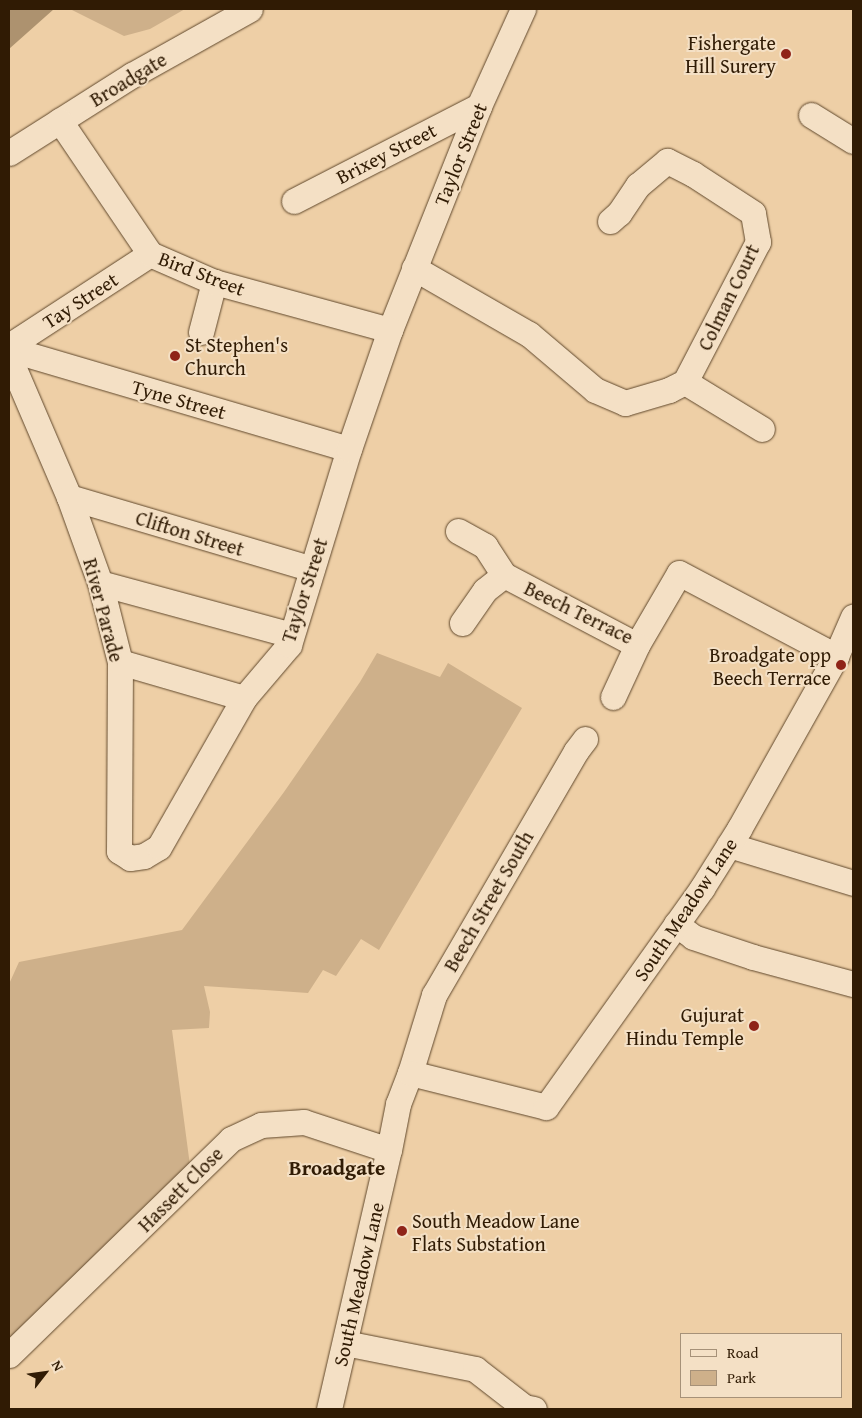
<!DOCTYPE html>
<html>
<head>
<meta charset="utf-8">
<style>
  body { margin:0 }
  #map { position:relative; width:862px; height:1418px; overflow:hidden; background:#eecfa6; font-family:"Gentium Book Plus",serif }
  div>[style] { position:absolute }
  .green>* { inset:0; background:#ceb08a }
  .water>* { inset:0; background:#ad926f }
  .roads { filter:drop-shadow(0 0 1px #60482c) drop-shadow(0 0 1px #60482c) }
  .minor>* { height:25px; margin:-12.5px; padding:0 12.5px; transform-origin:12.5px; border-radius:12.5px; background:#f4e0c5 }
  .dots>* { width:14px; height:14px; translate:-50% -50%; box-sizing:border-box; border:2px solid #f4e0c5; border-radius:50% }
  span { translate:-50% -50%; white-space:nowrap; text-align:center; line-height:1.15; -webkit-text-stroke:4px #f4e0c5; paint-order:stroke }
  .poi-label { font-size:20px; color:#301b04 }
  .right { translate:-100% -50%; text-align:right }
  .left { translate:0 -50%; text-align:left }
  .street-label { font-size:20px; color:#301b04 }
  .neighbourhood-label { font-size:21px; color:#301b04; font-weight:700 }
  .frame { position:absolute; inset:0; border:10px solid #301b04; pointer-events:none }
  .legend { position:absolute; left:680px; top:1333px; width:162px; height:65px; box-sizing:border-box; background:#f4e0c5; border:1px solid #a69178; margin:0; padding:6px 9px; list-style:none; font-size:15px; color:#301b04 }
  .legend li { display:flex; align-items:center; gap:10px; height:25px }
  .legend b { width:25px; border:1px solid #a69178 }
  .north { position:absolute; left:20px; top:1348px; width:50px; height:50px; -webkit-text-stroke:4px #f4e0c5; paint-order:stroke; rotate:60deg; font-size:14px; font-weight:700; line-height:20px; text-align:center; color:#301b04 }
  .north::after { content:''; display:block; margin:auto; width:18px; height:22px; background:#301b04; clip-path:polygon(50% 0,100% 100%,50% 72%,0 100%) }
</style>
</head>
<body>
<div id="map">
  <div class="green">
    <div style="clip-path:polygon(74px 9px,185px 9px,150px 29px,124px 36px,72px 10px)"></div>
    <div style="clip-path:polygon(377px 653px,440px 677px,448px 663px,522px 708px,379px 950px,361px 939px,336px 976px,323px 970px,308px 993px,204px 986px,210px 1012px,209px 1028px,172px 1030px,191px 1173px,9px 1349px,9px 984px,19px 962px,182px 930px,284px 792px,360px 682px)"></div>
  </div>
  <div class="water">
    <div style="clip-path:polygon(9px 9px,54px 9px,9px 49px)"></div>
  </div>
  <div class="roads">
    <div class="minor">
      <div style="left:811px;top:115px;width:49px;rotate:31.8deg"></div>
      <div style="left:9px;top:153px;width:146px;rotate:-32.4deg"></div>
      <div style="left:132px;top:75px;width:135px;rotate:-29.2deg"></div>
      <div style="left:294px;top:201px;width:208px;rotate:-27.2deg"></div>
      <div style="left:414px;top:268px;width:133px;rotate:29.9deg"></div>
      <div style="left:529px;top:334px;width:87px;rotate:40.3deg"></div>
      <div style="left:595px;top:390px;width:33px;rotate:23deg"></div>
      <div style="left:625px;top:403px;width:46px;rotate:-16.5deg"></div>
      <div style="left:669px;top:390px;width:18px;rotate:-27deg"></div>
      <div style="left:685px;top:382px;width:158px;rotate:-62.5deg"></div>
      <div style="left:758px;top:242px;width:29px;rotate:-100deg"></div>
      <div style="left:753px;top:213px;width:72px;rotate:-147deg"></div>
      <div style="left:693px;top:174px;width:29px;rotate:-153deg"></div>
      <div style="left:667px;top:161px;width:38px;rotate:140deg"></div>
      <div style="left:638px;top:185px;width:34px;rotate:124deg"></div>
      <div style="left:619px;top:213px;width:12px;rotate:138deg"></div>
      <div style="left:390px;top:330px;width:241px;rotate:-68.3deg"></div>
      <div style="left:479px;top:106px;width:107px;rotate:-65.6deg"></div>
      <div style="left:201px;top:332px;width:52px;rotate:-75.4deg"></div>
      <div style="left:9px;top:346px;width:168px;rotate:-33.1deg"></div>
      <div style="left:9px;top:349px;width:354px;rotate:16.4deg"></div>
      <div style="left:9px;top:357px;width:152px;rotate:66.8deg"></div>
      <div style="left:69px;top:497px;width:91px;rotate:70.2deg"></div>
      <div style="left:100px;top:583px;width:81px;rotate:75.8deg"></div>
      <div style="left:120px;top:662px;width:189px;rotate:90.3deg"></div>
      <div style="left:119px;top:851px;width:13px;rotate:32deg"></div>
      <div style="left:130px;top:858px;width:14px;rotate:-8deg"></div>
      <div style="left:144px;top:856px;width:17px;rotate:-31deg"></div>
      <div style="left:159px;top:847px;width:172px;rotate:-60.3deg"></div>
      <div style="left:244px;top:698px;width:70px;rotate:-49.7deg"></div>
      <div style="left:289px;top:645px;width:205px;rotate:-73deg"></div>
      <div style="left:349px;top:449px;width:126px;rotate:-71deg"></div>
      <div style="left:390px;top:330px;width:182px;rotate:-164.7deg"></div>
      <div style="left:214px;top:282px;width:70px;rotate:-156.4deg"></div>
      <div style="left:150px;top:254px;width:161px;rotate:-124.1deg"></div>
      <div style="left:685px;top:382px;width:90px;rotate:31.4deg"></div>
      <div style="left:69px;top:497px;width:253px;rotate:16.5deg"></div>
      <div style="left:458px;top:531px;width:31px;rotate:29deg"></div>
      <div style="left:485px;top:546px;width:35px;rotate:57deg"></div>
      <div style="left:504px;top:575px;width:150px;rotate:27.8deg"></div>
      <div style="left:637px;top:645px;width:83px;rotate:-59.7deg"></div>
      <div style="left:679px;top:573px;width:178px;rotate:27.9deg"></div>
      <div style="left:100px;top:583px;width:198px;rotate:15.2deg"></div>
      <div style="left:462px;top:623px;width:40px;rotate:-55.1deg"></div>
      <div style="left:485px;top:590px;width:24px;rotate:-38deg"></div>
      <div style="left:120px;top:662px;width:129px;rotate:16.2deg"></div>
      <div style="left:613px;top:697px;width:57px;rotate:-65.2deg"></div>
      <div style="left:729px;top:845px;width:130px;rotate:17deg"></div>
      <div style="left:676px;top:924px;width:21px;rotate:37deg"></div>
      <div style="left:693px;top:937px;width:63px;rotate:18.4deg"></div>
      <div style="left:753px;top:957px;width:104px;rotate:15.1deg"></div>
      <div style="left:410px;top:1073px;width:82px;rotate:-72.9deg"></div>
      <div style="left:434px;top:995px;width:282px;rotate:-59.8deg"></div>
      <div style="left:576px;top:751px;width:15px;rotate:-53deg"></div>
      <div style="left:345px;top:1343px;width:133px;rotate:11.3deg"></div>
      <div style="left:475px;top:1369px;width:62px;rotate:37.8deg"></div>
      <div style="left:524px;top:1407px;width:10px;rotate:11deg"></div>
      <div style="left:9px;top:1355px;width:310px;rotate:-44.2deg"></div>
      <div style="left:231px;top:1139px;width:33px;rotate:-25deg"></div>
      <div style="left:261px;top:1125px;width:43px;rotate:-4deg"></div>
      <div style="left:304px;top:1122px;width:89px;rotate:18.2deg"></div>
      <div style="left:329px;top:1409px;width:266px;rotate:-77deg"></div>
      <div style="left:389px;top:1150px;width:47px;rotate:-78.9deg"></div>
      <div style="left:398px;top:1104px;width:33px;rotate:-69deg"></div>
      <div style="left:410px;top:1073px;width:140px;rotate:14deg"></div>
      <div style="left:546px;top:1107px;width:269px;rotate:-54.5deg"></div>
      <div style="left:702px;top:888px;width:70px;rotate:-57.9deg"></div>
      <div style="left:739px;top:829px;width:198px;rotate:-60.7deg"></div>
      <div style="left:836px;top:656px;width:43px;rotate:-66.4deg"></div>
    </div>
  </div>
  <div class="dots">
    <div style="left:786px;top:54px;background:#8f2418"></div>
    <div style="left:175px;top:356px;background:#8f2418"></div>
    <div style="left:841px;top:665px;background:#8f2418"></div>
    <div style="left:754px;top:1026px;background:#8f2418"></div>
    <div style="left:402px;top:1231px;background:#8f2418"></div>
  </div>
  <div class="poi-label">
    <span class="right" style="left:776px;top:54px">Fishergate<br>Hill Surery</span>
    <span class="left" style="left:185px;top:356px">St Stephen's<br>Church</span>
    <span class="right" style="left:831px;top:666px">Broadgate opp<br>Beech Terrace</span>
    <span class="right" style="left:744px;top:1026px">Gujurat<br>Hindu Temple</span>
    <span class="left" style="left:412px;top:1232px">South Meadow Lane<br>Flats Substation</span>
  </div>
  <div class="street-label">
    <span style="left:128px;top:79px;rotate:-31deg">Broadgate</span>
    <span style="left:386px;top:153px;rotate:-27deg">Brixey Street</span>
    <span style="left:460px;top:154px;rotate:-68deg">Taylor Street</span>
    <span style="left:202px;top:273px;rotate:21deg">Bird Street</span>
    <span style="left:728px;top:297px;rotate:-64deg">Colman Court</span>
    <span style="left:80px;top:300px;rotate:-33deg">Tay Street</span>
    <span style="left:179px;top:399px;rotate:16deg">Tyne Street</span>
    <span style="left:190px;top:533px;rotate:17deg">Clifton Street</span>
    <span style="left:304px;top:590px;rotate:-72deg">Taylor Street</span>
    <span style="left:104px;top:610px;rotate:75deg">River Parade</span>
    <span style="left:579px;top:612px;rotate:26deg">Beech Terrace</span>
    <span style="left:488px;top:901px;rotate:-60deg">Beech Street South</span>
    <span style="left:685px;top:909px;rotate:-56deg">South Meadow Lane</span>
    <span style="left:180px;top:1189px;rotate:-45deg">Hassett Close</span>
    <span style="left:358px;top:1284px;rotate:-77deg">South Meadow Lane</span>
  </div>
  <div class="neighbourhood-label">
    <span style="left:337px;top:1168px">Broadgate</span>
  </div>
  <div class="frame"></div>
  <ul class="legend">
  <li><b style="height:6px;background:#f4e0c5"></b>Road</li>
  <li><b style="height:14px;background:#ceb08a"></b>Park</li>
  </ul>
  <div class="north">N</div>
</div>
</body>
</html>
